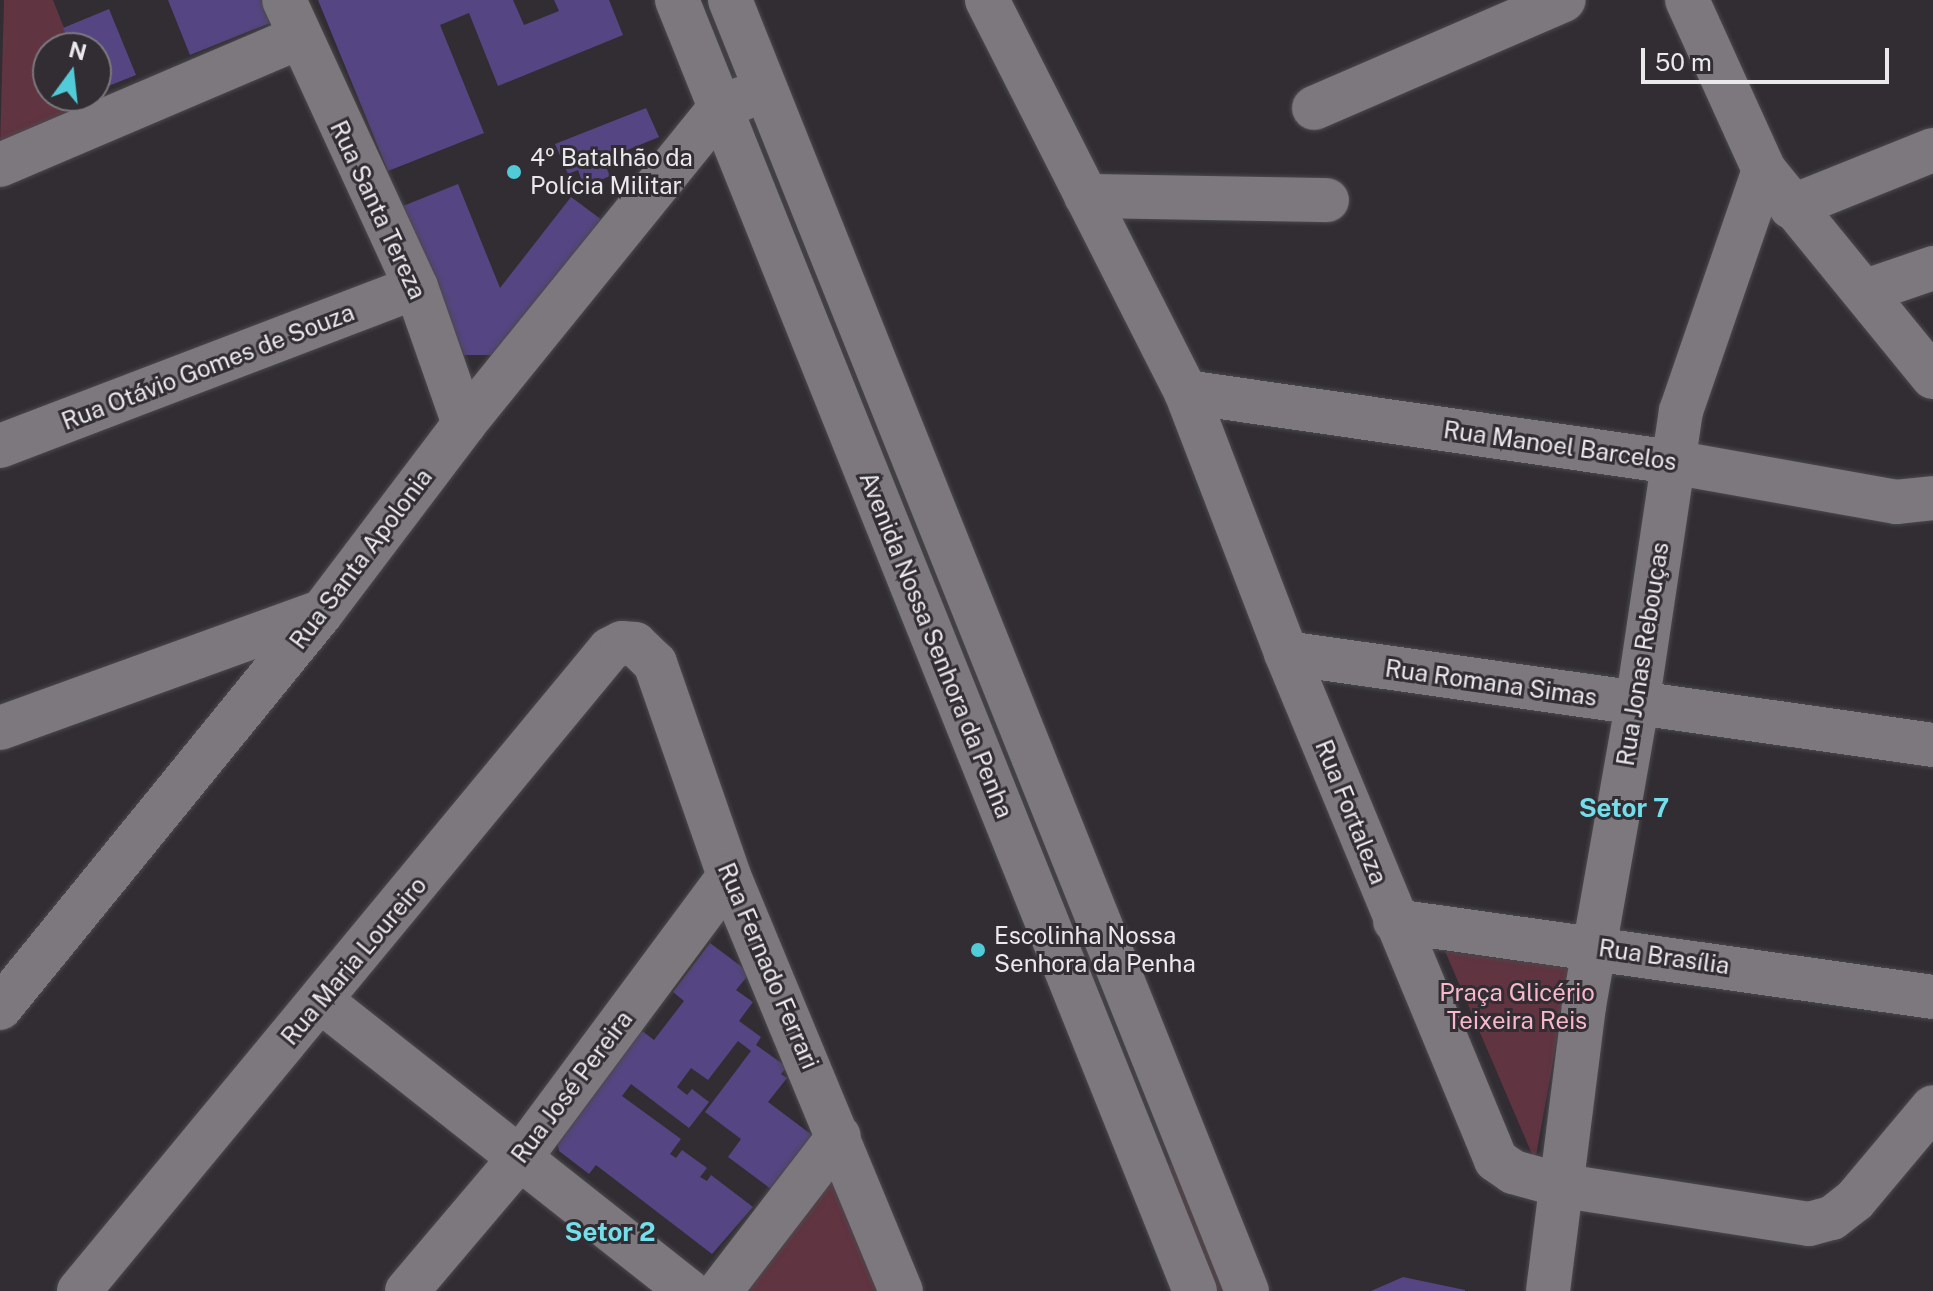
<!DOCTYPE html>
<html>
<head>
<meta charset="utf-8">
<style>
  body { margin:0 }
  #map { position:relative; width:1933px; height:1291px; overflow:hidden; background:#312d33; font-family:"Public Sans",sans-serif }
  div>[style] { position:absolute }
  .green>* { inset:0; background:#603441; transform-origin:0 0 }
  .building>* { inset:0; background:#554582 }
  .roads { filter:drop-shadow(0 0 2px #4b494c) drop-shadow(0 0 2px #4b494c) }
  .minor>* { height:44px; margin:-22px; padding:0 22px; transform-origin:22px; border-radius:22px; background:#7c787e }
  .dots>* { width:22px; height:22px; translate:-50% -50%; box-sizing:border-box; border:4px solid #312d33; border-radius:50% }
  span { translate:-50% -50%; white-space:nowrap; text-align:center; line-height:1.15; -webkit-text-stroke:6px #312d33; paint-order:stroke }
  .poi-label { font-size:24px; color:#ebe9ec }
  .left { translate:0 -50%; text-align:left }
  .street-label { font-size:24px; color:#ebe9ec }
  .park-label { font-size:24px; color:#f8b8ca }
  .neighbourhood-label { font-size:26px; color:#74dfeb; font-weight:700 }
  .north { position:absolute; left:32px; top:32px; width:80px; height:80px; box-sizing:border-box; background:#312d33; border:2px solid #7b787d; border-radius:50%; rotate:15deg; font-size:22px; font-weight:700; line-height:32px; text-align:center; color:#ebe9ec }
  .north::after { content:''; display:block; margin:auto; width:28px; height:36px; background:#52cbd8; clip-path:polygon(50% 0,100% 100%,50% 72%,0 100%) }
  .scale { position:absolute; left:1641px; top:48px; width:248px; height:36px; box-sizing:border-box; border:4px solid #ebe9ec; border-top:0; padding-left:10px; font-size:24px; line-height:28px; white-space:nowrap; color:#ebe9ec; -webkit-text-stroke:6px #312d33; paint-order:stroke }
</style>
</head>
<body>
<div id="map">
  <div class="green">
    <div style="clip-path:polygon(4px 0,53px 0,72px 48px,48px 48px,48px 96px,90px 96px,95px 107px,0 148px)"></div>
    <div style="clip-path:polygon(1445px 951px,1570px 968px,1535px 1161px)"></div>
    <div style="left:1180px;top:1160px;width:141px;height:18px;rotate:68deg"></div>
    <div style="clip-path:polygon(835px 1177px,885px 1291px,744px 1291px)"></div>
  </div>
  <div class="building">
    <div style="clip-path:polygon(168px 0,261px 0,270px 23px,190px 55px)"></div>
    <div style="clip-path:polygon(318px 0,513px 0,524px 25px,559px 11px,554px 0,609px 0,623px 35px,498px 86px,469px 13px,440px 25px,484px 133px,388px 171px)"></div>
    <div style="clip-path:polygon(109px 9px,136px 75px,96px 91px,96px 48px,72px 48px,63px 28px)"></div>
    <div style="clip-path:polygon(646px 108px,659px 137px,603px 160px,610px 176px,584px 187px,578px 170px,568px 174px,555px 144px)"></div>
    <div style="clip-path:polygon(458px 184px,500px 288px,571px 197px,602px 220px,497px 355px,464px 355px,403px 206px)"></div>
    <div style="clip-path:polygon(710px 943px,750px 973px,736px 990px,753px 1002px,739px 1021px,761px 1037px,756px 1045px,787px 1067px,781px 1074px,787px 1078px,768px 1102px,812px 1135px,771px 1189px,728px 1157px,741px 1139px,705px 1112px,751px 1051px,738px 1041px,708px 1080px,691px 1068px,677px 1087px,687px 1095px,692px 1089px,709px 1102px,689px 1128px,631px 1084px,622px 1096px,681px 1139px,670px 1154px,676px 1158px,682px 1150px,707px 1168px,700px 1177px,707px 1181px,711px 1175px,753px 1207px,712px 1254px,596px 1165px,589px 1174px,559px 1151px,556px 1134px,637px 1027px,654px 1040px,684px 1001px,673px 992px)"></div>
    <div style="clip-path:polygon(1403px 1277px,1465px 1290px,1465px 1291px,1371px 1291px)"></div>
  </div>
  <div class="roads">
    <div class="minor">
      <div style="left:284px;top:0;width:316px;rotate:65.3deg"></div>
      <div style="left:416px;top:287px;width:145px;rotate:70.7deg"></div>
      <div style="left:677px;top:0;width:1391px;rotate:68.14deg"></div>
      <div style="left:730px;top:0;width:1391px;rotate:68.18deg"></div>
      <div style="left:987px;top:0;width:440px;rotate:63.1deg"></div>
      <div style="left:1186px;top:392px;width:280px;rotate:69deg"></div>
      <div style="left:1286px;top:653px;width:549px;rotate:67.5deg"></div>
      <div style="left:1496px;top:1160px;width:21px;rotate:35deg"></div>
      <div style="left:1513px;top:1172px;width:53px;rotate:15.4deg"></div>
      <div style="left:1564px;top:1186px;width:248px;rotate:8.8deg"></div>
      <div style="left:1809px;top:1224px;width:24px;rotate:-15deg"></div>
      <div style="left:1832px;top:1218px;width:29px;rotate:-38deg"></div>
      <div style="left:1855px;top:1200px;width:121px;rotate:-50deg"></div>
      <div style="left:1687px;top:0;width:187px;rotate:65.6deg"></div>
      <div style="left:1764px;top:170px;width:267px;rotate:50.8deg"></div>
      <div style="left:1314px;top:108px;width:272px;rotate:-23.4deg"></div>
      <div style="left:0;top:165px;width:324px;rotate:-23.1deg"></div>
      <div style="left:1086px;top:196px;width:241px;rotate:1deg"></div>
      <div style="left:1791px;top:207px;width:153px;rotate:-21.9deg"></div>
      <div style="left:1866px;top:291px;width:71px;rotate:-18.9deg"></div>
      <div style="left:1186px;top:392px;width:491px;rotate:8.2deg"></div>
      <div style="left:1672px;top:462px;width:228px;rotate:10.1deg"></div>
      <div style="left:1896px;top:502px;width:37px;rotate:-6deg"></div>
      <div style="left:0;top:446px;width:445px;rotate:-20.9deg"></div>
      <div style="left:1286px;top:653px;width:654px;rotate:8.09deg"></div>
      <div style="left:0;top:728px;width:341px;rotate:-19.9deg"></div>
      <div style="left:1395px;top:921px;width:543px;rotate:8.04deg"></div>
      <div style="left:321px;top:1001px;width:468px;rotate:38.3deg"></div>
      <div style="left:0;top:1008px;width:510px;rotate:-50.88deg"></div>
      <div style="left:322px;top:612px;width:236px;rotate:-52.9deg"></div>
      <div style="left:464px;top:424px;width:407px;rotate:-51deg"></div>
      <div style="left:720px;top:108px;width:25px;rotate:-23deg"></div>
      <div style="left:79px;top:1291px;width:833px;rotate:-50.41deg"></div>
      <div style="left:610px;top:649px;width:13px;rotate:-27deg"></div>
      <div style="left:622px;top:643px;width:13px;rotate:4deg"></div>
      <div style="left:635px;top:644px;width:28px;rotate:44deg"></div>
      <div style="left:655px;top:663px;width:225px;rotate:70.8deg"></div>
      <div style="left:729px;top:876px;width:449px;rotate:67.5deg"></div>
      <div style="left:407px;top:1291px;width:173px;rotate:-49.7deg"></div>
      <div style="left:519px;top:1159px;width:352px;rotate:-53.4deg"></div>
      <div style="left:720px;top:1291px;width:195px;rotate:-52.5deg"></div>
      <div style="left:1548px;top:1291px;width:287px;rotate:-82.8deg"></div>
      <div style="left:1584px;top:1006px;width:306px;rotate:-80deg"></div>
      <div style="left:1637px;top:705px;width:297px;rotate:-81.5deg"></div>
      <div style="left:1681px;top:411px;width:255px;rotate:-71deg"></div>
    </div>
  </div>
  <div class="dots">
    <div style="left:514px;top:172px;background:#52cbd8"></div>
    <div style="left:978px;top:950px;background:#52cbd8"></div>
  </div>
  <div class="poi-label">
    <span class="left" style="left:530px;top:172px">4º Batalhão da<br>Polícia Militar</span>
    <span class="left" style="left:994px;top:950px">Escolinha Nossa<br>Senhora da Penha</span>
  </div>
  <div class="street-label">
    <span style="left:378px;top:210px;rotate:65deg">Rua Santa Tereza</span>
    <span style="left:208px;top:367px;rotate:-21deg">Rua Otávio Gomes de Souza</span>
    <span style="left:1560px;top:446px;rotate:8deg">Rua Manoel Barcelos</span>
    <span style="left:361px;top:559px;rotate:-53deg">Rua Santa Apolonia</span>
    <span style="left:936px;top:645px;rotate:68deg">Avenida Nossa Senhora da Penha</span>
    <span style="left:1643px;top:654px;rotate:-81deg">Rua Jonas Rebouças</span>
    <span style="left:1491px;top:683px;rotate:8deg">Rua Romana Simas</span>
    <span style="left:1351px;top:812px;rotate:68deg">Rua Fortaleza</span>
    <span style="left:1664px;top:957px;rotate:8deg">Rua Brasília</span>
    <span style="left:354px;top:961px;rotate:-50deg">Rua Maria Loureiro</span>
    <span style="left:768px;top:966px;rotate:67deg">Rua Fernado Ferrari</span>
    <span style="left:572px;top:1087px;rotate:-53deg">Rua José Pereira</span>
  </div>
  <div class="park-label">
    <span style="left:1517px;top:1007px">Praça Glicério<br>Teixeira Reis</span>
  </div>
  <div class="neighbourhood-label">
    <span style="left:1624px;top:808px">Setor 7</span>
    <span style="left:610px;top:1232px">Setor 2</span>
  </div>
  <div class="north">N</div>
  <div class="scale">50 m</div>
</div>
</body>
</html>
